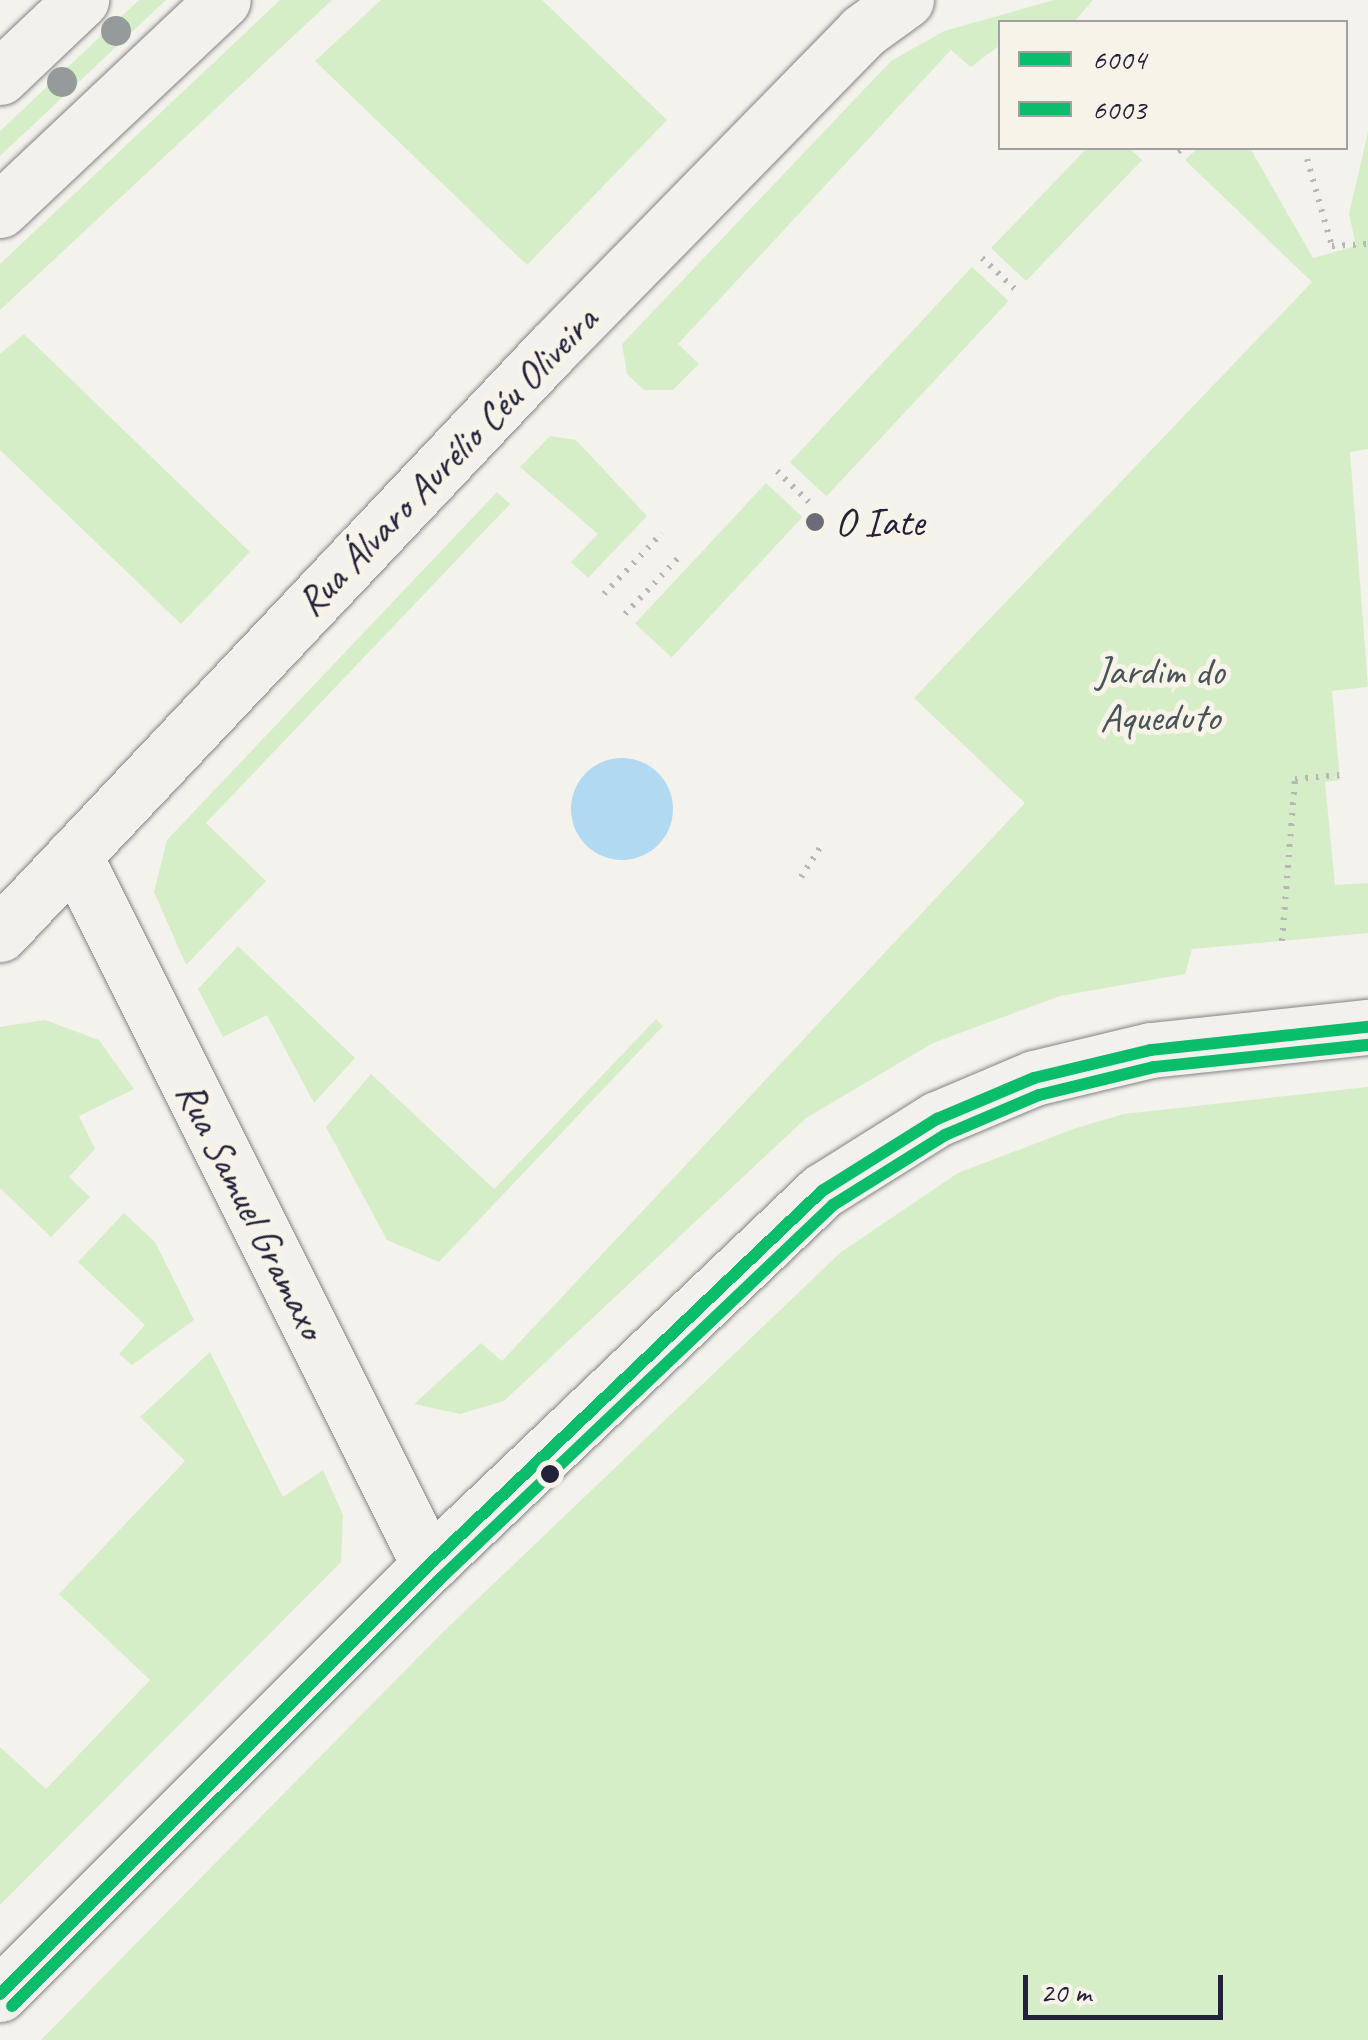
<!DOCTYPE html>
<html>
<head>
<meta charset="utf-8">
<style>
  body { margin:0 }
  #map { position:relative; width:1368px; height:2040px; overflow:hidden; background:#f4f2ec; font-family:Caveat,sans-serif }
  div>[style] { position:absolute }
  .green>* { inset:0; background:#d5eec8; transform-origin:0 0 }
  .water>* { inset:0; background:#b2d9f2 }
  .round { border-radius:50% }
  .path>* { height:6px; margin-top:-3px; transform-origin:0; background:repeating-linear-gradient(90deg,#b8b6b6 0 2.5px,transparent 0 10.5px) }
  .roads { filter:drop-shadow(0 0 2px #858486) drop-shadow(0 0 2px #858486) }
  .minor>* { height:55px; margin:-27.5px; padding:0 27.5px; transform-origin:27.5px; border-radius:27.5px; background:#f2f1ed }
  .tertiary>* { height:55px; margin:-27.5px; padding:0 27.5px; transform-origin:27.5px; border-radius:27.5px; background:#f2f1ed }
  .secondary>* { height:55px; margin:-27.5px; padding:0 27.5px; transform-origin:27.5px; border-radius:27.5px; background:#f2f1ed }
  .bus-1>* { height:12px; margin:-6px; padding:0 6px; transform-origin:6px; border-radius:6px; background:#0abd6b }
  .bus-2>* { height:12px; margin:-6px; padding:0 6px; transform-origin:6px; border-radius:6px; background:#0abd6b }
  .trees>* { width:30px; height:30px; margin:-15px; border-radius:50%; background:#959b9a }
  .dots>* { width:28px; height:28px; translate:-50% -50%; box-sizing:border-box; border:5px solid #f7f3e8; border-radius:50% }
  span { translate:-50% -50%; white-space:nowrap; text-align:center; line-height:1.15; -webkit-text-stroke:10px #f7f3e8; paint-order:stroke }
  .street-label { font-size:40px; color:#22223b }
  .poi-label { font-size:40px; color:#22223b }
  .left { translate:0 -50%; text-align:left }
  .park-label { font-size:40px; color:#485457 }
  .legend { position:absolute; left:998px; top:20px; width:350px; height:130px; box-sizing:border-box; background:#f7f3e8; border:2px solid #a29fa3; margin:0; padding:12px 18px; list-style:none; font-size:30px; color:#22223b }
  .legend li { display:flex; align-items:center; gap:20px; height:50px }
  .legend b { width:50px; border:2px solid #a29fa3 }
  .scale { position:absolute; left:1023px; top:1975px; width:200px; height:45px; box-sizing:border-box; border:5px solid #22223b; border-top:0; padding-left:12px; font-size:30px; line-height:35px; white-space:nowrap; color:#22223b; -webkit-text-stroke:8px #f7f3e8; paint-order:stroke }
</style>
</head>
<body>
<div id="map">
  <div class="green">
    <div style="clip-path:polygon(139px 0,166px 0,0 156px,0 131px)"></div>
    <div style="clip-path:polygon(280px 0,332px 0,0 310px,0 264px)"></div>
    <div style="clip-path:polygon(381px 0,542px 0,667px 120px,527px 265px,315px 61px)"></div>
    <div style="clip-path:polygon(1054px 0,1093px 0,1074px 22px,1001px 22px,1000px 45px,971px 67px,951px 50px,678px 344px,699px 364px,673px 390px,644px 390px,627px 374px,622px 344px,891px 61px,944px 31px)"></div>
    <div style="clip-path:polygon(1368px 132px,1368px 449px,1350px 452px,1368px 687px,1332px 691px,1340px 780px,1325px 782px,1335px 885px,1368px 883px,1368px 933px,1192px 949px,1185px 974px,1060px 996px,933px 1043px,806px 1118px,504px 1401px,460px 1414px,414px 1404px,481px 1343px,502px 1361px,1025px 803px,914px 698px,1312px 282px,1185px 160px,1198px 148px,1250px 148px,1313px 258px,1356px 246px,1349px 214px)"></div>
    <div style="clip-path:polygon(1087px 148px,1129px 148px,1142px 160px,1026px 281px,991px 248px)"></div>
    <div style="left:972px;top:267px;width:50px;height:267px;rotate:43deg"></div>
    <div style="clip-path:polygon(24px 334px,250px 552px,181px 624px,0 450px,0 354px)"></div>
    <div style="clip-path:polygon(550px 436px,576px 440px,647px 516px,588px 578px,571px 562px,598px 534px,520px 467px)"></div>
    <div style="left:766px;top:483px;width:50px;height:192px;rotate:43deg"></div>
    <div style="clip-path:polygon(497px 492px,510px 504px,206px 823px,266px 881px,186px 965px,154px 892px,167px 840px)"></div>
    <div style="clip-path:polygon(238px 946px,355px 1058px,314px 1103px,267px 1015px,223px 1037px,198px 989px)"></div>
    <div style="clip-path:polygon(656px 1019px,663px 1026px,439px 1262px,387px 1240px,326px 1127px,371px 1074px,494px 1189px)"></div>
    <div style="clip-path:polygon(45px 1020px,99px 1040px,134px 1089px,79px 1116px,95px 1149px,69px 1177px,90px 1197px,51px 1237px,0 1188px,0 1027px)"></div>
    <div style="clip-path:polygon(1368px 1087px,1368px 2040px,41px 2040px,442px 1633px,841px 1252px,958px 1173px,1076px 1128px,1124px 1114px)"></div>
    <div style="clip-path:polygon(124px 1213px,155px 1242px,194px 1320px,132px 1365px,119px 1354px,145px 1325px,78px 1262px)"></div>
    <div style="clip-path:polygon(210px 1352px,283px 1497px,323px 1470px,343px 1515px,341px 1562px,0 1905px,0 1747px,46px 1789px,150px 1680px,59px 1594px,185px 1461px,140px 1417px)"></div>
  </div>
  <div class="water">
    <div class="round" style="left:571px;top:758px;width:102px;height:102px"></div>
  </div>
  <div class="path">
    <div style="left:1178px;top:152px;width:6px;rotate:-39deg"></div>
    <div style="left:1307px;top:159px;width:91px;rotate:74deg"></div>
    <div style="left:1332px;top:246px;width:36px;rotate:-3deg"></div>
    <div style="left:982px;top:258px;width:48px;rotate:43.3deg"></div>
    <div style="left:777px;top:471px;width:49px;rotate:44.2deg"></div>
    <div style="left:604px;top:594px;width:84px;rotate:-46.4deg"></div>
    <div style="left:625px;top:614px;width:81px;rotate:-46.5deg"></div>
    <div style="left:801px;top:877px;width:35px;rotate:-57deg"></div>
    <div style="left:1282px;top:941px;width:163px;rotate:-85.4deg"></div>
    <div style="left:1295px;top:779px;width:45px;rotate:-5.1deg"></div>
  </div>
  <div class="roads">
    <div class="minor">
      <div style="left:74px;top:855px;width:794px;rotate:63.43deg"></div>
      <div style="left:0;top:934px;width:806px;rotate:-46.66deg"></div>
      <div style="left:553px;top:348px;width:443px;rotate:-45.6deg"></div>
      <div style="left:863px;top:31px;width:53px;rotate:-35.8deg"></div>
    </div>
    <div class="tertiary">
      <div style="left:0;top:1994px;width:607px;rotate:-45deg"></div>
      <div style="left:429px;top:1565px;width:543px;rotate:-43.58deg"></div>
      <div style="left:822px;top:1191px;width:136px;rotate:-32.1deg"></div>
      <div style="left:937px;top:1119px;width:105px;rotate:-22.9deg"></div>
      <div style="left:1034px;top:1078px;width:120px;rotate:-13.5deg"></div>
      <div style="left:1151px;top:1050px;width:218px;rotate:-6.1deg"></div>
    </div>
    <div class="secondary">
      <div style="left:0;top:77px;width:112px;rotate:-43.5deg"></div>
      <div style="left:0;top:210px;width:306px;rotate:-43.3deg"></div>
    </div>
  </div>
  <div class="bus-1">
    <div style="left:0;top:1994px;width:607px;rotate:-45deg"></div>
    <div style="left:429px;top:1565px;width:543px;rotate:-43.58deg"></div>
    <div style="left:822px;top:1191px;width:136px;rotate:-32.1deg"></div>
    <div style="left:937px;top:1119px;width:105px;rotate:-22.9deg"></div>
    <div style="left:1034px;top:1078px;width:120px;rotate:-13.5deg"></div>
    <div style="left:1151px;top:1050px;width:218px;rotate:-6.1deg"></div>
  </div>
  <div class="bus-2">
    <div style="left:12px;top:2006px;width:606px;rotate:-44.93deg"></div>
    <div style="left:441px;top:1578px;width:541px;rotate:-43.58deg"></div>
    <div style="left:833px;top:1205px;width:132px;rotate:-32deg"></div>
    <div style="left:945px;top:1135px;width:102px;rotate:-23.1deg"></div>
    <div style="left:1039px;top:1095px;width:118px;rotate:-13.7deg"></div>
    <div style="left:1154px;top:1067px;width:215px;rotate:-5.9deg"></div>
  </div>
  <div class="trees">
    <div style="left:116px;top:31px"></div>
    <div style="left:62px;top:82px"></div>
  </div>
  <div class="dots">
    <div style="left:815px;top:522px;background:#6c6b79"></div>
    <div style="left:550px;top:1474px;background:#22223b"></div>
  </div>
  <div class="street-label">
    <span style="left:447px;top:461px;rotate:-46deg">Rua Álvaro Aurélio Céu Oliveira</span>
    <span style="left:251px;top:1210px;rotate:63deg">Rua Samuel Gramaxo</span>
  </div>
  <div class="poi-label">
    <span class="left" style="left:835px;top:522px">O Iate</span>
  </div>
  <div class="park-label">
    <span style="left:1160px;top:694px">Jardim do<br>Aqueduto</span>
  </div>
  <ul class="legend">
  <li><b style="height:12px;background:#0abd6b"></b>6004</li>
  <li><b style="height:12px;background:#0abd6b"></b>6003</li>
  </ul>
  <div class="scale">20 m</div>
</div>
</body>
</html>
